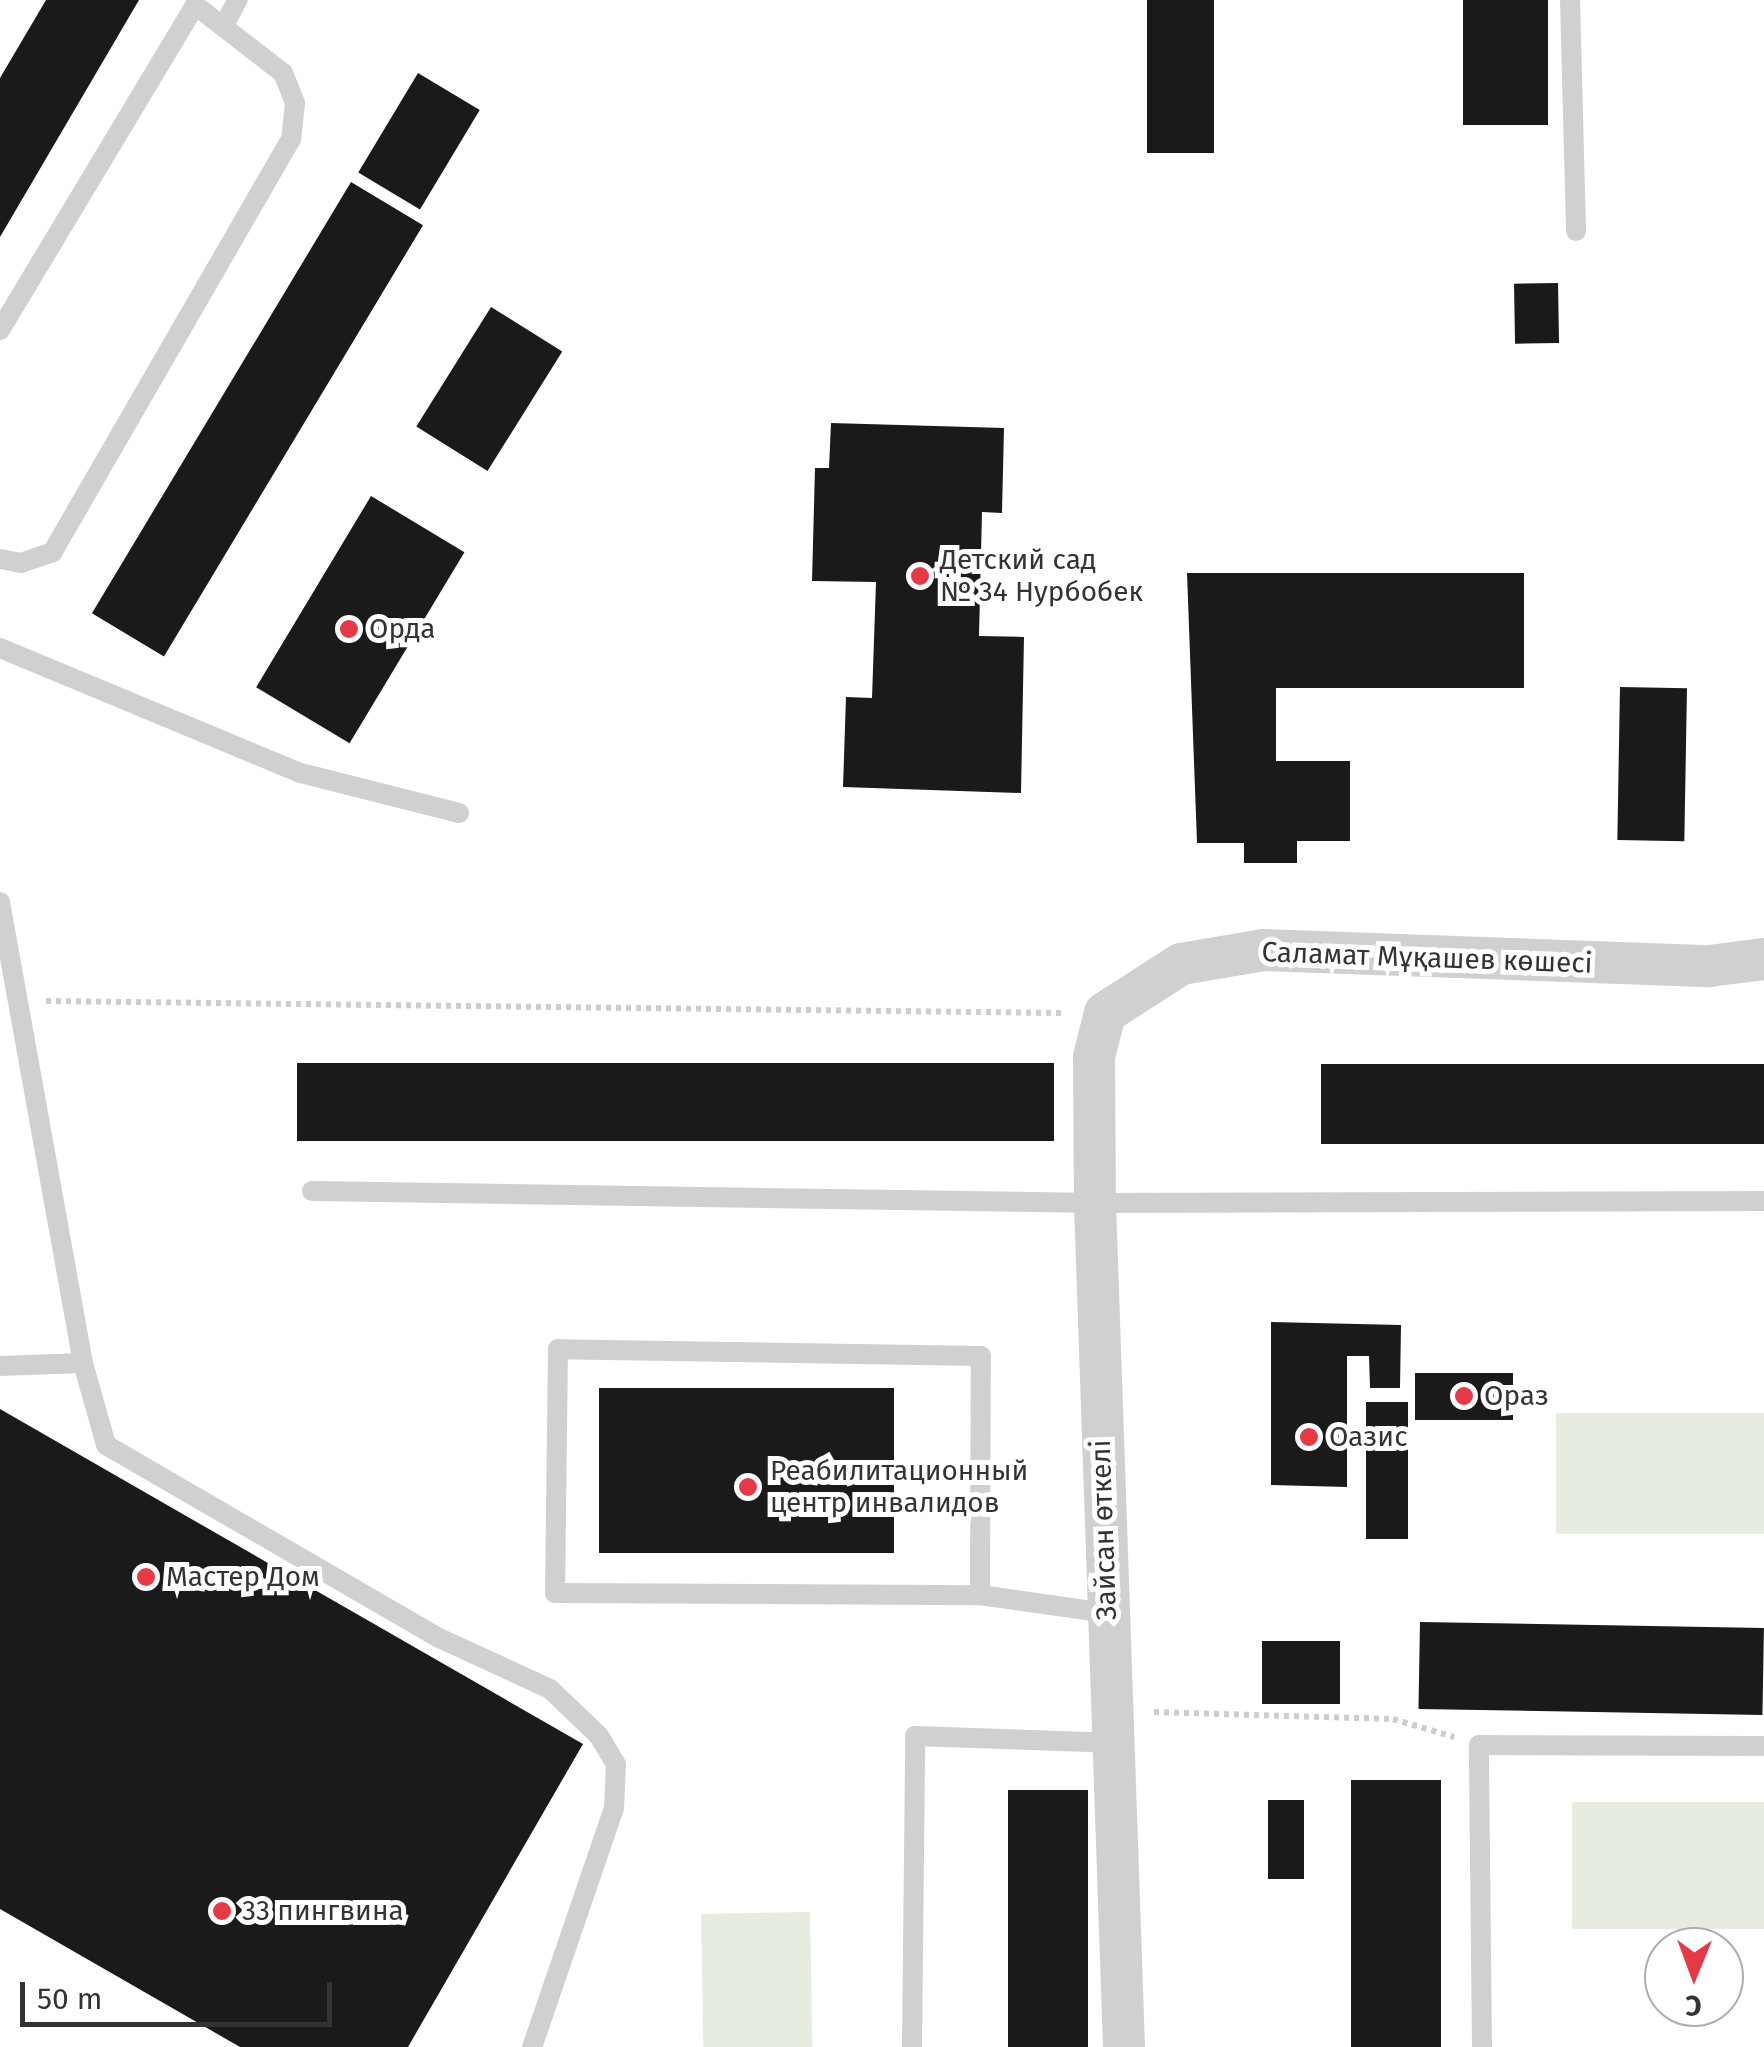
<!DOCTYPE html>
<html>
<head>
<meta charset="utf-8">
<style>
  body { margin:0 }
  #map { position:relative; width:1764px; height:2047px; overflow:hidden; background:#fff; font-family:"Fira Sans",sans-serif }
  div>[style] { position:absolute }
  .green>* { inset:0; background:#e6ecdf; transform-origin:0 0 }
  .building>* { inset:0; background:#1a1a1a; transform-origin:0 0 }
  .path>* { height:6px; margin-top:-3px; transform-origin:0; background:repeating-linear-gradient(90deg,#cdcdcd 0 5px,transparent 0 10px) }
  .service>* { height:20px; margin:-10px; padding:0 10px; transform-origin:10px; border-radius:10px; background:#d0d0d0 }
  .minor>* { height:42px; margin:-21px; padding:0 21px; transform-origin:21px; border-radius:21px; background:#d0d0d0 }
  .dots>* { width:28px; height:28px; translate:-50% -50%; box-sizing:border-box; border:5px solid #fff; border-radius:50% }
  span { translate:-50% -50%; white-space:nowrap; text-align:center; line-height:1.15; -webkit-text-stroke:10px #fff; paint-order:stroke }
  .poi-label { font-size:28px; color:#333 }
  .left { translate:0 -50%; text-align:left }
  .street-label { font-size:28px; color:#333 }
  .north { position:absolute; left:1644px; top:1927px; width:100px; height:100px; box-sizing:border-box; background:#fff; border:2px solid #adadad; border-radius:50%; rotate:181deg; font-size:28px; font-weight:700; line-height:40px; text-align:center; color:#333 }
  .north::after { content:''; display:block; margin:auto; width:35px; height:45px; background:#e63946; clip-path:polygon(50% 0,100% 100%,50% 72%,0 100%) }
  .scale { position:absolute; left:20px; top:1982px; width:312px; height:45px; box-sizing:border-box; border:5px solid #333; border-top:0; padding-left:12px; font-size:30px; line-height:35px; white-space:nowrap; color:#333; -webkit-text-stroke:8px #fff; paint-order:stroke }
</style>
</head>
<body>
<div id="map">
  <div class="green">
    <div style="left:1764px;top:1413px;width:121px;height:208px;rotate:90deg"></div>
    <div style="left:1764px;top:1802px;width:127px;height:192px;rotate:90deg"></div>
    <div style="left:810px;top:1912px;width:135px;height:109px;rotate:89deg"></div>
  </div>
  <div class="building">
    <div style="clip-path:polygon(46px 0,139px 0,0 237px,0 78px)"></div>
    <div style="left:1147px;top:0;width:67px;height:153px"></div>
    <div style="left:1463px;top:0;width:85px;height:125px"></div>
    <div style="left:418px;top:73px;width:72px;height:116px;rotate:31deg"></div>
    <div style="left:351px;top:182px;width:84px;height:503px;rotate:31deg"></div>
    <div style="left:1558px;top:283px;width:60px;height:44px;rotate:89deg"></div>
    <div style="left:491px;top:307px;width:84px;height:141px;rotate:32deg"></div>
    <div style="clip-path:polygon(831px 423px,1004px 428px,1002px 513px,982px 512px,979px 636px,1024px 637px,1021px 793px,843px 787px,846px 697px,872px 698px,876px 582px,812px 581px,815px 468px,829px 468px)"></div>
    <div style="left:371px;top:496px;width:109px;height:223px;rotate:31deg"></div>
    <div style="clip-path:polygon(1187px 573px,1524px 573px,1524px 688px,1276px 688px,1276px 761px,1350px 761px,1350px 841px,1297px 841px,1297px 863px,1244px 863px,1244px 843px,1197px 843px)"></div>
    <div style="left:1620px;top:687px;width:67px;height:153px;rotate:1deg"></div>
    <div style="left:297px;top:1063px;width:757px;height:78px"></div>
    <div style="left:1764px;top:1064px;width:80px;height:443px;rotate:90deg"></div>
    <div style="clip-path:polygon(1271px 1322px,1401px 1325px,1400px 1388px,1370px 1388px,1369px 1356px,1347px 1356px,1347px 1487px,1271px 1485px)"></div>
    <div style="left:1415px;top:1373px;width:98px;height:47px"></div>
    <div style="left:894px;top:1388px;width:165px;height:295px;rotate:90deg"></div>
    <div style="left:1408px;top:1402px;width:137px;height:42px;rotate:90deg"></div>
    <div style="clip-path:polygon(0 1409px,583px 1744px,408px 2047px,240px 2047px,0 1909px)"></div>
    <div style="left:1420px;top:1622px;width:344px;height:87px;rotate:1deg"></div>
    <div style="left:1262px;top:1641px;width:78px;height:63px"></div>
    <div style="left:1351px;top:1780px;width:90px;height:267px"></div>
    <div style="left:1008px;top:1790px;width:80px;height:257px"></div>
    <div style="left:1304px;top:1800px;width:79px;height:36px;rotate:90deg"></div>
  </div>
  <div class="path">
    <div style="left:46px;top:1001px;width:1018px;rotate:0.68deg"></div>
    <div style="left:1154px;top:1712px;width:239px;rotate:1.7deg"></div>
    <div style="left:1393px;top:1719px;width:64px;rotate:16.4deg"></div>
  </div>
  <div class="service">
    <div style="left:1570px;top:0;width:231px;rotate:88.5deg"></div>
    <div style="left:225px;top:23px;width:26px;rotate:-61deg"></div>
    <div style="left:0;top:330px;width:379px;rotate:-59deg"></div>
    <div style="left:195px;top:5px;width:111px;rotate:37.7deg"></div>
    <div style="left:283px;top:73px;width:32px;rotate:68deg"></div>
    <div style="left:295px;top:103px;width:36px;rotate:96deg"></div>
    <div style="left:291px;top:139px;width:477px;rotate:120deg"></div>
    <div style="left:53px;top:552px;width:34px;rotate:161deg"></div>
    <div style="left:21px;top:563px;width:21px;rotate:-169deg"></div>
    <div style="left:0;top:648px;width:326px;rotate:22.6deg"></div>
    <div style="left:301px;top:773px;width:163px;rotate:14.2deg"></div>
    <div style="left:0;top:902px;width:468px;rotate:79.8deg"></div>
    <div style="left:83px;top:1363px;width:85px;rotate:74.3deg"></div>
    <div style="left:106px;top:1445px;width:383px;rotate:30.1deg"></div>
    <div style="left:437px;top:1637px;width:124px;rotate:24.7deg"></div>
    <div style="left:550px;top:1689px;width:68px;rotate:43.8deg"></div>
    <div style="left:599px;top:1736px;width:33px;rotate:59deg"></div>
    <div style="left:616px;top:1764px;width:44px;rotate:92.6deg"></div>
    <div style="left:614px;top:1808px;width:253px;rotate:108.9deg"></div>
    <div style="left:312px;top:1191px;width:783px;rotate:0.88deg"></div>
    <div style="left:1095px;top:1203px;width:669px;rotate:-0.17deg"></div>
    <div style="left:0;top:1366px;width:83px;rotate:-2.1deg"></div>
    <div style="left:980px;top:1595px;width:239px;rotate:-89.8deg"></div>
    <div style="left:981px;top:1356px;width:423px;rotate:-179.1deg"></div>
    <div style="left:558px;top:1349px;width:244px;rotate:90.7deg"></div>
    <div style="left:555px;top:1593px;width:425px;rotate:0.3deg"></div>
    <div style="left:980px;top:1595px;width:127px;rotate:8.1deg"></div>
    <div style="left:912px;top:2047px;width:311px;rotate:-89.4deg"></div>
    <div style="left:915px;top:1736px;width:202px;rotate:2deg"></div>
    <div style="left:1482px;top:2047px;width:302px;rotate:-90.6deg"></div>
    <div style="left:1479px;top:1745px;width:285px;rotate:0.2deg"></div>
  </div>
  <div class="minor">
    <div style="left:1124px;top:2047px;width:844px;rotate:-91.97deg"></div>
    <div style="left:1095px;top:1203px;width:146px;rotate:-90.4deg"></div>
    <div style="left:1094px;top:1057px;width:45px;rotate:-76deg"></div>
    <div style="left:1105px;top:1013px;width:90px;rotate:-32.8deg"></div>
    <div style="left:1181px;top:964px;width:84px;rotate:-9.6deg"></div>
    <div style="left:1264px;top:950px;width:445px;rotate:2.1deg"></div>
    <div style="left:1709px;top:966px;width:55px;rotate:-7.3deg"></div>
  </div>
  <div class="dots">
    <div style="left:920px;top:576px;background:#e63946"></div>
    <div style="left:349px;top:629px;background:#e63946"></div>
    <div style="left:1464px;top:1396px;background:#e63946"></div>
    <div style="left:1309px;top:1437px;background:#e63946"></div>
    <div style="left:748px;top:1487px;background:#e63946"></div>
    <div style="left:146px;top:1577px;background:#e63946"></div>
    <div style="left:222px;top:1911px;background:#e63946"></div>
  </div>
  <div class="poi-label">
    <span class="left" style="left:940px;top:576px">Детский сад<br>№ 34 Нурбобек</span>
    <span class="left" style="left:369px;top:629px">Орда</span>
    <span class="left" style="left:1484px;top:1396px">Ораз</span>
    <span class="left" style="left:1329px;top:1437px">Оазис</span>
    <span class="left" style="left:770px;top:1487px">Реабилитационный<br>центр инвалидов</span>
    <span class="left" style="left:166px;top:1577px">Мастер Дом</span>
    <span class="left" style="left:242px;top:1911px">33 пингвина</span>
  </div>
  <div class="street-label">
    <span style="left:1427px;top:958px;rotate:2deg">Саламат Мұқашев көшесі</span>
    <span style="left:1104px;top:1530px;rotate:-92deg">Зайсан өткелі</span>
  </div>
  <div class="north">С</div>
  <div class="scale">50 m</div>
</div>
</body>
</html>
